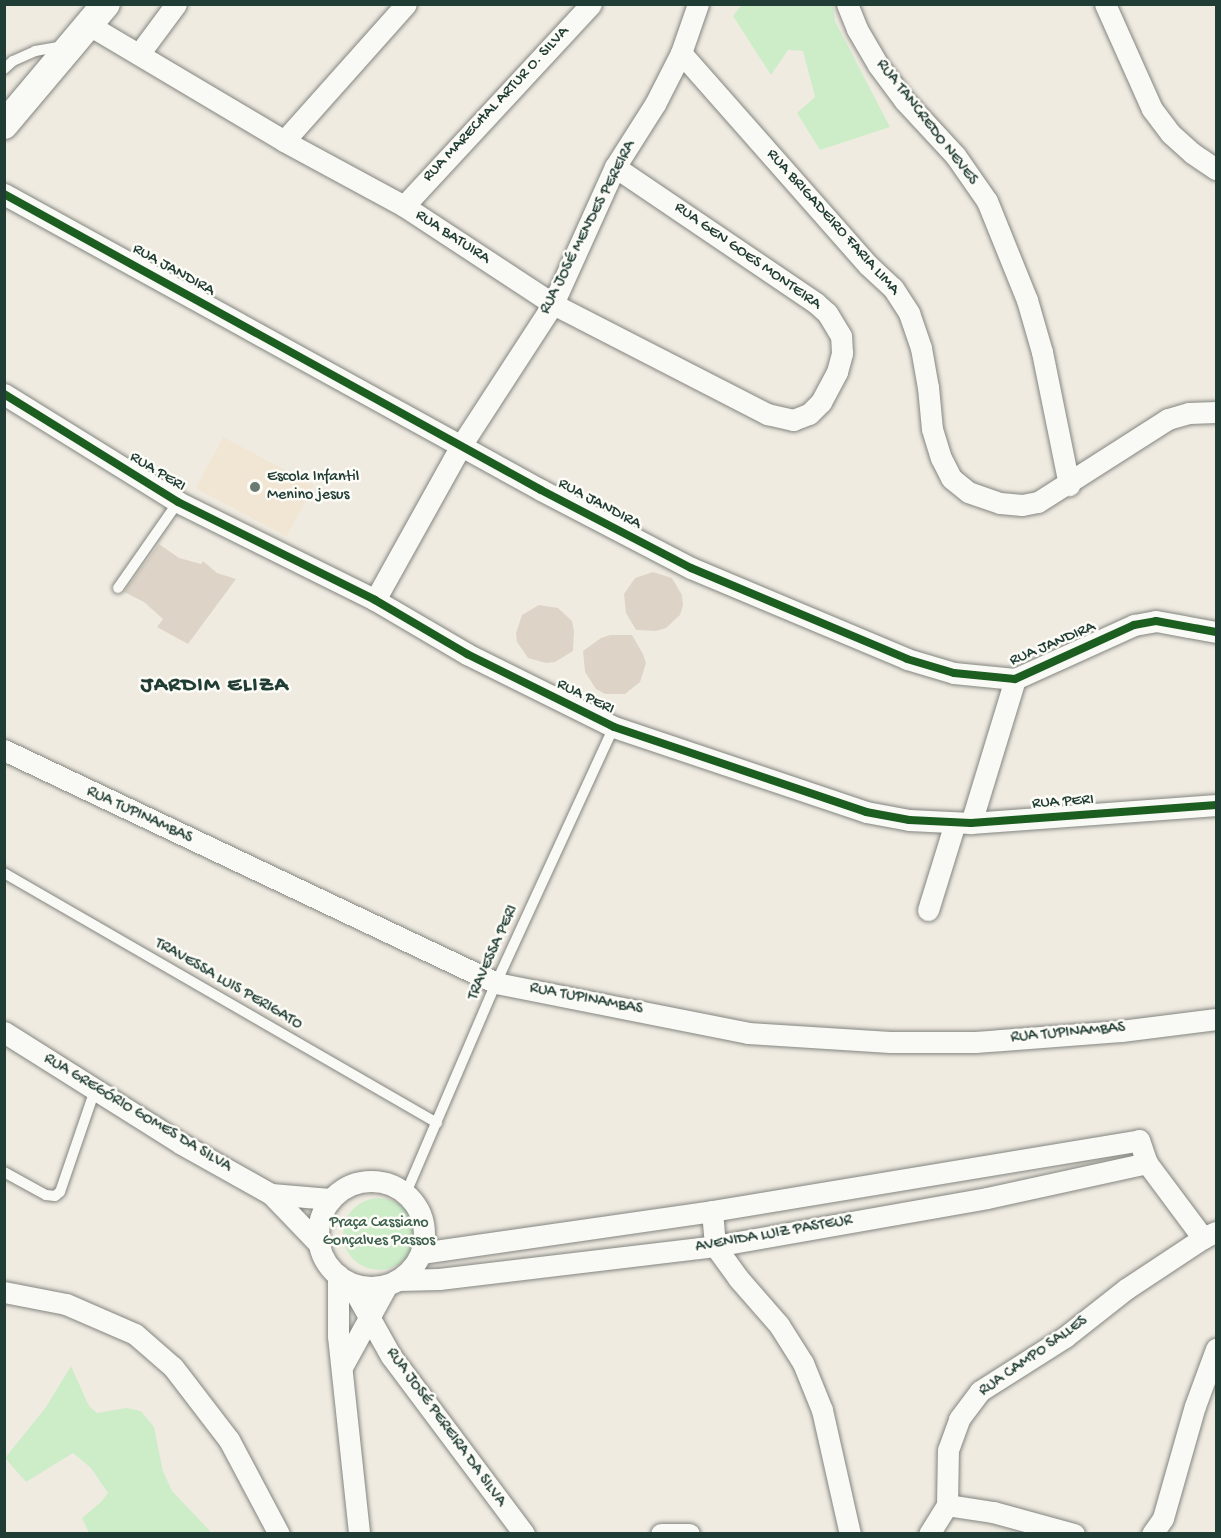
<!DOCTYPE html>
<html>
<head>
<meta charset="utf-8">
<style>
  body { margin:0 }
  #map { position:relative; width:1221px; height:1538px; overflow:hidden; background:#f0ebe1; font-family:"Gochi Hand",sans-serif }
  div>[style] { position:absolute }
  .built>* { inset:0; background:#f1e6d3; transform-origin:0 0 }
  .green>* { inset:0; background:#cdedc9 }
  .round { border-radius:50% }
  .building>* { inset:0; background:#ddd4c7 }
  .roads { filter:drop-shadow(0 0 2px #838680) drop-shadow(0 0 2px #838680) }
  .lane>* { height:10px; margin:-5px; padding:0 5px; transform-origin:5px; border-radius:5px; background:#f9f9f5 }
  .street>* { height:21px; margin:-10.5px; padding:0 10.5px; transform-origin:10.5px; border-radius:10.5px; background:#f9f9f5 }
  .street>.ring { margin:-10.5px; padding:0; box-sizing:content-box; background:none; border:21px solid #f9f9f5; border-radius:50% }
  .secondary>* { height:28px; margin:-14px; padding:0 14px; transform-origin:14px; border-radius:14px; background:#f9f9f5 }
  .cycleway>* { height:8px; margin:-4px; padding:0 4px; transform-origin:4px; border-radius:4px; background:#1b5e20 }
  .dots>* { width:16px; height:16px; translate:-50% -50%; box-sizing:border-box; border:3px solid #fdfcf7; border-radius:50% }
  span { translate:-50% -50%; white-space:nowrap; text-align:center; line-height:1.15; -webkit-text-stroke:5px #fdfcf7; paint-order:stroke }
  .street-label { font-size:16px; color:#1f3d34 }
  .poi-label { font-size:16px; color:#1f3d34 }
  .left { translate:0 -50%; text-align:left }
  .park-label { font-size:16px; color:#3c604e }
  .district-label { font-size:22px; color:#1f3d34; font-weight:700; letter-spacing:1.5px }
  .frame { position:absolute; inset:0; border:6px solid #1f3d34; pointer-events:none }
</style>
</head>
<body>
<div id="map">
  <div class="built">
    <div style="left:223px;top:437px;width:103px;height:58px;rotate:28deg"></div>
  </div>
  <div class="green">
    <div style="clip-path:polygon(742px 4px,833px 5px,835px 21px,890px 127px,820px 150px,797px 113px,815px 97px,803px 51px,788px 50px,771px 75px,733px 16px)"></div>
    <div class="round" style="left:343px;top:1198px;width:72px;height:72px"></div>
    <div style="clip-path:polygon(71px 1366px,89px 1406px,97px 1413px,126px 1408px,141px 1411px,154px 1427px,163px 1471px,172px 1491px,212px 1533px,89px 1533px,82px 1518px,101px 1502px,108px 1493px,91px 1468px,73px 1453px,26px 1482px,5px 1458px,46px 1407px)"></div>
  </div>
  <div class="building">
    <div style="clip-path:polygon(159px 544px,179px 558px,201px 564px,203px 561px,217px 573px,236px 579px,188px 644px,157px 627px,163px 619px,144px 602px,124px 592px)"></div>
    <div style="clip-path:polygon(653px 572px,672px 578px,682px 595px,683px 605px,680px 615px,666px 628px,656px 631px,636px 630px,626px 613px,624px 594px,635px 578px)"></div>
    <div style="clip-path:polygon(539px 605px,558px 608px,572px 621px,574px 631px,573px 651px,555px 662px,546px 663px,528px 658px,517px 642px,516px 633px,522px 615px)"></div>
    <div style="clip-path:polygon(610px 635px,632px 635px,643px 654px,646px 663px,640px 682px,625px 694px,605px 694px,596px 689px,585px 672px,583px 651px,601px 638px)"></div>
  </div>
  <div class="roads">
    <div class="lane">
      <div style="left:4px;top:69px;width:12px;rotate:-42deg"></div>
      <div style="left:13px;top:61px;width:24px;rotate:-24deg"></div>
      <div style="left:35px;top:51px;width:27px;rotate:-10deg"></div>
      <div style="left:118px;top:588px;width:105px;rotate:-55.1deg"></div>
      <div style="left:4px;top:873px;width:500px;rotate:30deg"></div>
      <div style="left:4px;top:1172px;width:48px;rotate:28.7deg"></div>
      <div style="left:46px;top:1195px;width:9px;rotate:6deg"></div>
      <div style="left:55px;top:1196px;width:6px;rotate:-39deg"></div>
      <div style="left:60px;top:1192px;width:108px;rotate:-71.1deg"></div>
      <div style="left:406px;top:1193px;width:228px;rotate:-66.8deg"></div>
      <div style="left:496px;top:983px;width:282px;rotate:-65.3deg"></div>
    </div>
    <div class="street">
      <div style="left:847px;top:4px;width:27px;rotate:68deg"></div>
      <div style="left:857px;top:29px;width:42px;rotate:59.7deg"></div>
      <div style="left:878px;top:65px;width:44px;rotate:53.4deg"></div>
      <div style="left:904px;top:100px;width:75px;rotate:47.2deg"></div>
      <div style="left:955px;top:155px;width:56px;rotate:55.2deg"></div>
      <div style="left:987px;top:201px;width:107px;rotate:68deg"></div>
      <div style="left:1027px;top:300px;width:54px;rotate:73.9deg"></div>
      <div style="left:1042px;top:352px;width:136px;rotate:78.5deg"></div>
      <div style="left:1105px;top:4px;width:115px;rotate:65.9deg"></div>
      <div style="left:1152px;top:109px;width:31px;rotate:53deg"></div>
      <div style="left:1171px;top:134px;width:28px;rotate:42deg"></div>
      <div style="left:1192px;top:153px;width:29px;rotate:34deg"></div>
      <div style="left:89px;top:25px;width:227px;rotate:30.7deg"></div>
      <div style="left:284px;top:141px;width:136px;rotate:28.4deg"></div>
      <div style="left:404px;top:206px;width:178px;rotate:33.3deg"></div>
      <div style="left:553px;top:304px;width:241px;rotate:27.2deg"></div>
      <div style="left:767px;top:414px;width:27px;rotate:13deg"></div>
      <div style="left:793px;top:420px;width:17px;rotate:-21deg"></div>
      <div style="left:809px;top:414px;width:17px;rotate:-45deg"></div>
      <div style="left:821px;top:402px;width:34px;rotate:-62deg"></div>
      <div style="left:837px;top:372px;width:20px;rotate:-75deg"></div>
      <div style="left:842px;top:353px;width:17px;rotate:-93deg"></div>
      <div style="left:841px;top:336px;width:27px;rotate:-121deg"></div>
      <div style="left:827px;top:313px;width:15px;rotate:-138deg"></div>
      <div style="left:816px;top:303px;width:243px;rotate:-145.9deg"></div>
      <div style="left:681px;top:53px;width:283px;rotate:48.6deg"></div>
      <div style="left:868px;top:265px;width:34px;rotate:43deg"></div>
      <div style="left:893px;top:288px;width:30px;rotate:57deg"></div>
      <div style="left:909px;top:313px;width:37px;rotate:71deg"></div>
      <div style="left:921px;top:348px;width:40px;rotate:80deg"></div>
      <div style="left:928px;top:387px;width:42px;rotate:84.6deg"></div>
      <div style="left:932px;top:429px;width:30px;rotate:73deg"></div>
      <div style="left:941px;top:458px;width:22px;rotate:63deg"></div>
      <div style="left:951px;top:478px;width:22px;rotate:39deg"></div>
      <div style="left:968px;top:492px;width:34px;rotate:19deg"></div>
      <div style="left:1000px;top:503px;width:22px;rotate:5deg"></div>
      <div style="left:1022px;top:505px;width:16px;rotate:-11deg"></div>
      <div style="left:1038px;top:502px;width:154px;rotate:-32.6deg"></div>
      <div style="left:1168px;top:419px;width:22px;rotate:-16deg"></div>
      <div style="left:1189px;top:413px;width:27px;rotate:-2deg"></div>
      <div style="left:139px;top:54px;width:62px;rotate:-53.5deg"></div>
      <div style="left:284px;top:141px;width:183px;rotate:-48.3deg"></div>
      <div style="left:4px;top:194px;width:613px;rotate:28.86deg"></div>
      <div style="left:541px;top:490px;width:169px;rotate:27.5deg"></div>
      <div style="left:691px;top:568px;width:234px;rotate:22.8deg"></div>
      <div style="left:907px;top:659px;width:49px;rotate:16.6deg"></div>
      <div style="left:954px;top:673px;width:61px;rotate:5.6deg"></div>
      <div style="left:1015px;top:679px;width:131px;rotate:-24.4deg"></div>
      <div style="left:1134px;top:625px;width:22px;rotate:-10deg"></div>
      <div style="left:1156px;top:621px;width:61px;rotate:10.4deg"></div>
      <div style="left:404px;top:206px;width:275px;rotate:-47.2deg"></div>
      <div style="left:4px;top:394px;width:205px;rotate:31.8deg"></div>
      <div style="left:178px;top:502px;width:220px;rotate:26.4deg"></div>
      <div style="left:375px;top:600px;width:107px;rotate:30.4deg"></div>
      <div style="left:467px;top:654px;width:164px;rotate:26.4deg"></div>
      <div style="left:614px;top:727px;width:266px;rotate:18.6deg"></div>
      <div style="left:866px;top:812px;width:44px;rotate:10.5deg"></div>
      <div style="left:909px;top:820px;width:62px;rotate:2.8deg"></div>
      <div style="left:971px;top:823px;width:246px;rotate:-4.2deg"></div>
      <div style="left:375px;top:600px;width:179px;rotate:-60.9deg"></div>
      <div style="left:462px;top:444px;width:167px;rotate:-57deg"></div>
      <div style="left:553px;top:304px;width:150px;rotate:-65.7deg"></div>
      <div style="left:615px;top:167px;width:75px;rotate:-57.6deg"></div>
      <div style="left:655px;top:104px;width:57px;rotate:-63deg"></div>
      <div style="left:681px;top:53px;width:52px;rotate:-70.9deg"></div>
      <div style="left:4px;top:750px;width:544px;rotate:25.34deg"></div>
      <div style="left:496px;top:983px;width:257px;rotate:11.2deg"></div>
      <div style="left:748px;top:1033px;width:142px;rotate:3.6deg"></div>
      <div style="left:890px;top:1042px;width:85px"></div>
      <div style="left:975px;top:1042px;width:146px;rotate:-4.3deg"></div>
      <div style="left:1121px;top:1031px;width:96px;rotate:-7.2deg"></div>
      <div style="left:971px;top:823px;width:151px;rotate:-73deg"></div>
      <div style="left:928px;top:910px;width:91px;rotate:-72.8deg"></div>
      <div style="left:4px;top:1032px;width:208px;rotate:32.2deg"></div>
      <div style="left:180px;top:1143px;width:104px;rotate:29.3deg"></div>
      <div style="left:271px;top:1194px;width:69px;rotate:46.2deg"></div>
      <div class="ring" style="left:318px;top:1181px;width:85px;height:85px"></div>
      <div style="left:271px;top:1194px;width:59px;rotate:4.8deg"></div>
      <div style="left:712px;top:1211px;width:35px;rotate:85deg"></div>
      <div style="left:715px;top:1246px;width:39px;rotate:54deg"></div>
      <div style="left:738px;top:1278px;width:62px;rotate:48.9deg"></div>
      <div style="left:779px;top:1325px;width:45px;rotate:57.7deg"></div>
      <div style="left:803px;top:1363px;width:51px;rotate:68deg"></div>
      <div style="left:822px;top:1410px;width:127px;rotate:77.3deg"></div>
      <div style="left:421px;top:1253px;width:294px;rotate:-8.2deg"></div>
      <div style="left:712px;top:1211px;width:433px;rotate:-9.4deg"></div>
      <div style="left:1139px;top:1140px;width:24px;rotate:71deg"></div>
      <div style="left:1147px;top:1163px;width:94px;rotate:53.3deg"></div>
      <div style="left:338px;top:1275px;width:61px;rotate:90deg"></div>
      <div style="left:338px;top:1336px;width:199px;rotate:83.9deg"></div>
      <div style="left:398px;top:1280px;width:41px;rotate:-1.4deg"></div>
      <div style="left:439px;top:1279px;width:278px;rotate:-6.8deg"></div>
      <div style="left:715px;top:1246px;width:276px;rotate:-10deg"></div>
      <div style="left:987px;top:1198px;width:164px;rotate:-12.3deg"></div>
      <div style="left:350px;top:1283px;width:84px;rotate:60.7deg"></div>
      <div style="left:391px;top:1356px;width:222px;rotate:53.2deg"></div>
      <div style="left:4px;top:1292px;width:63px;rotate:11deg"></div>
      <div style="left:66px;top:1304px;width:75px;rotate:23.5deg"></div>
      <div style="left:135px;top:1334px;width:50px;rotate:41deg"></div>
      <div style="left:173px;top:1367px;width:92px;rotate:52.5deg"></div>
      <div style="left:229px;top:1440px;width:106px;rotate:62deg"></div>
      <div style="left:342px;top:1367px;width:91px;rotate:-61.2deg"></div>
      <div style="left:947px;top:1505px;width:55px;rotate:-89deg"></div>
      <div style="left:948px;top:1450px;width:33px;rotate:-70deg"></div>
      <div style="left:959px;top:1419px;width:35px;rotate:-53deg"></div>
      <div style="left:980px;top:1391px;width:101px;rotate:-32.4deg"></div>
      <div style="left:1065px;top:1337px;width:78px;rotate:-38.2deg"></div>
      <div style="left:1126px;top:1289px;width:92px;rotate:-33.5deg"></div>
      <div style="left:1203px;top:1238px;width:14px;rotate:-25deg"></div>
      <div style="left:947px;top:1505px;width:47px;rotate:8.7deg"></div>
      <div style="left:993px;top:1512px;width:84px;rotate:15.2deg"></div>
      <div style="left:661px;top:1534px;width:28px"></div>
      <div style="left:929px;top:1534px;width:34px;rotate:-58deg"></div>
      <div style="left:1152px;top:1534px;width:19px;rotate:-55deg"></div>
      <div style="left:1163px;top:1518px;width:116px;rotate:-74.1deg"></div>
      <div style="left:1195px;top:1406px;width:61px;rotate:-69.8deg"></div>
    </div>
    <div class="secondary">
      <div style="left:4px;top:125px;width:158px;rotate:-49.9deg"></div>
    </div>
  </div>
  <div class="cycleway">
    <div style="left:4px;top:194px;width:613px;rotate:28.86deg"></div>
    <div style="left:541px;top:490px;width:169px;rotate:27.5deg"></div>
    <div style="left:691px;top:568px;width:234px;rotate:22.8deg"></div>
    <div style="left:907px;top:659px;width:49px;rotate:16.6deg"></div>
    <div style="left:954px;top:673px;width:61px;rotate:5.6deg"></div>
    <div style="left:1015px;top:679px;width:131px;rotate:-24.4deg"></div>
    <div style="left:1134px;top:625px;width:22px;rotate:-10deg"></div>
    <div style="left:1156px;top:621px;width:61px;rotate:10.4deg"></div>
    <div style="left:4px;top:394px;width:205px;rotate:31.8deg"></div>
    <div style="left:178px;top:502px;width:220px;rotate:26.4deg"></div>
    <div style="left:375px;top:600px;width:107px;rotate:30.4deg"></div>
    <div style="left:467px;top:654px;width:164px;rotate:26.4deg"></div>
    <div style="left:614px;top:727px;width:266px;rotate:18.6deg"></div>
    <div style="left:866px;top:812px;width:44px;rotate:10.5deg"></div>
    <div style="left:909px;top:820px;width:62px;rotate:2.8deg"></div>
    <div style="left:971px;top:823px;width:246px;rotate:-4.2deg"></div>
  </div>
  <div class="dots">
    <div style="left:255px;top:487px;background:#687a71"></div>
  </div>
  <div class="street-label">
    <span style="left:497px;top:105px;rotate:-47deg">RUA MARECHAL ARTUR O. SILVA</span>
    <span style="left:926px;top:123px;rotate:52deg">RUA TANCREDO NEVES</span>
    <span style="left:832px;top:223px;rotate:48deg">RUA BRIGADEIRO FARIA LIMA</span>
    <span style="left:589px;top:228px;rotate:-63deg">RUA JOSÉ MENDES PEREIRA</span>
    <span style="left:452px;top:238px;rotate:33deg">RUA BATUIRA</span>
    <span style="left:747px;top:257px;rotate:35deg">RUA GEN GOES MONTEIRA</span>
    <span style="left:173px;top:271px;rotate:29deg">RUA JANDIRA</span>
    <span style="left:157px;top:473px;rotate:31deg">RUA PERI</span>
    <span style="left:599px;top:505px;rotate:28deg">RUA JANDIRA</span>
    <span style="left:1053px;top:645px;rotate:-23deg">RUA JANDIRA</span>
    <span style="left:585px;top:698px;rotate:26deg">RUA PERI</span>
    <span style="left:1063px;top:803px;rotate:-4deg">RUA PERI</span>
    <span style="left:139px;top:816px;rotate:25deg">RUA TUPINAMBAS</span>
    <span style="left:494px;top:953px;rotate:-66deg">TRAVESSA PERI</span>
    <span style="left:228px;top:985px;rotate:30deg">TRAVESSA LUIS PERIGATO</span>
    <span style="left:586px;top:1000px;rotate:11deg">RUA TUPINAMBAS</span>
    <span style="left:1068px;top:1034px;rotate:-5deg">RUA TUPINAMBAS</span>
    <span style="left:137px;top:1114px;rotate:31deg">RUA GREGÓRIO GOMES DA SILVA</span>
    <span style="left:774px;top:1235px;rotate:-10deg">AVENIDA LUIZ PASTEUR</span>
    <span style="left:1034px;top:1357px;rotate:-35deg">RUA CAMPO SALLES</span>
    <span style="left:445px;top:1428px;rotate:54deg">RUA JOSÉ PEREIRA DA SILVA</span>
  </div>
  <div class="poi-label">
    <span class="left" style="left:267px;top:487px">Escola Infantil<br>Menino jesus</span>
  </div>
  <div class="park-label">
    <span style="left:379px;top:1233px">Praça Cassiano<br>Gonçalves Passos</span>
  </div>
  <div class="district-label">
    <span style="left:215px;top:687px">JARDIM ELIZA</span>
  </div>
  <div class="frame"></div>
</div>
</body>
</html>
